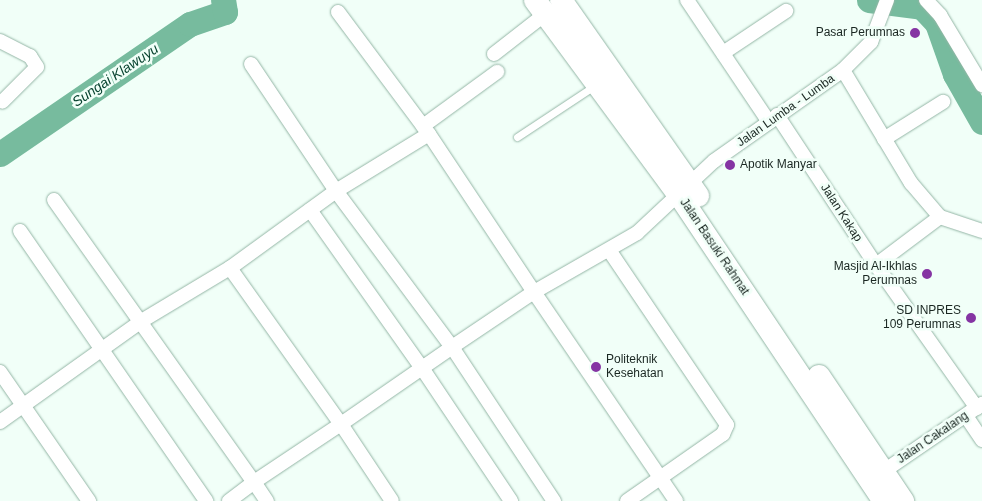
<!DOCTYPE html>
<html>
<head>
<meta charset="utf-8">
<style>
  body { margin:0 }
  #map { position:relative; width:982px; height:501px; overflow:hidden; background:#f1fff8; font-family:Helvetica,sans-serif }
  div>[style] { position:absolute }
  .river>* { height:25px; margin:-12.5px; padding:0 12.5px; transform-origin:12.5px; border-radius:12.5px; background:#77bb9e }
  .roads { filter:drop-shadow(0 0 1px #94b6a6) drop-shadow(0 0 1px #94b6a6) }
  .service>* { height:7px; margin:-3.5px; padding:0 3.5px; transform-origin:3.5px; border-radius:3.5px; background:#fff }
  .minor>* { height:14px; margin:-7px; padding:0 7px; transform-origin:7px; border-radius:7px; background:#fff }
  .trunk>* { height:22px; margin:-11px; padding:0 11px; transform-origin:11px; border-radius:11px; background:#fff }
  .dots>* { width:14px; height:14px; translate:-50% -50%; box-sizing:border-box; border:2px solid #f1fff8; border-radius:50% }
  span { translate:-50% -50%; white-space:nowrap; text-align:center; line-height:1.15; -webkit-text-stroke:5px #f1fff8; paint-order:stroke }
  .poi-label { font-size:12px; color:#1a2722 }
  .right { translate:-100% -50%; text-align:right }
  .left { translate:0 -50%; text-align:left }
  .street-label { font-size:12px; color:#1a2722 }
  .water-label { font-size:14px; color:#084430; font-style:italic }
</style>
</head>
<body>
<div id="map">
  <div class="river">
    <div style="left:869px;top:0;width:53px;rotate:7.5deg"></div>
    <div style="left:922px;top:7px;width:22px;rotate:47deg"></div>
    <div style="left:937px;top:23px;width:54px;rotate:70.6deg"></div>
    <div style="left:955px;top:74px;width:55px;rotate:60.6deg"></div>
    <div style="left:0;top:154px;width:230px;rotate:-34.4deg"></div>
    <div style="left:190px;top:24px;width:37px;rotate:-19deg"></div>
    <div style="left:225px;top:12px;width:12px;rotate:-99deg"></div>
  </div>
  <div class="roads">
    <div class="service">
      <div style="left:517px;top:137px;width:92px;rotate:-33.5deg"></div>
    </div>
    <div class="minor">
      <div style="left:687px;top:0;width:147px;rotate:56.1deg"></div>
      <div style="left:926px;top:0;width:21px;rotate:47deg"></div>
      <div style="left:940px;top:15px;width:82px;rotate:59deg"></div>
      <div style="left:338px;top:12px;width:152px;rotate:53.3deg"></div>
      <div style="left:429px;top:134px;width:190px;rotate:56.4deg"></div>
      <div style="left:534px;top:292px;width:119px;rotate:-29.8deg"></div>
      <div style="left:637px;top:233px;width:105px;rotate:-43.1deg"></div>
      <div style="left:714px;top:161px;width:158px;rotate:-35.2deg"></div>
      <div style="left:843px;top:70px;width:40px;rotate:-45deg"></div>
      <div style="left:871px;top:42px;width:45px;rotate:-69.1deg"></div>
      <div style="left:0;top:41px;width:34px;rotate:27deg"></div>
      <div style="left:30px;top:56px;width:13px;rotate:58deg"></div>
      <div style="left:37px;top:67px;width:49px;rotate:135deg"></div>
      <div style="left:723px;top:53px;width:76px;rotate:-33.7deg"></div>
      <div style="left:494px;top:54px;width:63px;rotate:-38deg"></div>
      <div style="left:251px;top:64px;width:153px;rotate:56.2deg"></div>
      <div style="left:336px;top:191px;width:109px;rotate:-31.5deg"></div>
      <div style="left:843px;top:70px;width:132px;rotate:59deg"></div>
      <div style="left:911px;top:183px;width:45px;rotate:49.5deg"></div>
      <div style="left:777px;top:115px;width:180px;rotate:56.6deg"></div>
      <div style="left:876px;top:265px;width:175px;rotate:54.8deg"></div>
      <div style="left:423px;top:126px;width:92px;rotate:-36.1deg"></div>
      <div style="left:884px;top:139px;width:70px;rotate:-32.1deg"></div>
      <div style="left:54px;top:200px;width:346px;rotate:54.7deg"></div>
      <div style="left:254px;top:482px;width:105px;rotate:-33.7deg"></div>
      <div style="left:341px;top:424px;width:92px;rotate:56.5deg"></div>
      <div style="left:310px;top:210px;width:194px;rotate:54.7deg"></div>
      <div style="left:422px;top:368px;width:160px;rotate:56.2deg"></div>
      <div style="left:20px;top:231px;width:328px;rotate:55.4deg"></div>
      <div style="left:609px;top:250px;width:211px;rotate:56deg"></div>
      <div style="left:727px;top:425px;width:10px;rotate:114deg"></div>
      <div style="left:723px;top:434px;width:117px;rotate:145.1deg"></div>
      <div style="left:876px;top:265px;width:80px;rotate:-36.9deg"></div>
      <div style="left:940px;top:217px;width:44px;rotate:18.4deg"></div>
      <div style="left:230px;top:268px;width:191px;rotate:54.6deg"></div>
      <div style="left:341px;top:424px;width:135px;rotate:-34.7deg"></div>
      <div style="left:452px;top:347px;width:185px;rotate:56.5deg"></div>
      <div style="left:0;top:372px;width:157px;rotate:55.4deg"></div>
      <div style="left:966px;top:416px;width:29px;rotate:56deg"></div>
      <div style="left:0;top:422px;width:172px;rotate:-35.5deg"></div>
      <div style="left:140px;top:322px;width:105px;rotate:-31deg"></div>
      <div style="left:230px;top:268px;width:131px;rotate:-36deg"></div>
      <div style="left:336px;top:191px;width:194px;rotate:53.4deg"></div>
      <div style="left:452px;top:347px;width:99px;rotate:-33.9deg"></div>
      <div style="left:534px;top:292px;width:253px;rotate:55.8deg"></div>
      <div style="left:884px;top:471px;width:119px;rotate:-34.4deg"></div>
      <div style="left:229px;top:501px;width:31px;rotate:-37deg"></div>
      <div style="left:254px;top:482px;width:23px;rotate:56deg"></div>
    </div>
    <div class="trunk">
      <div style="left:535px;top:0;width:242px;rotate:53.6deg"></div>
      <div style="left:679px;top:195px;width:368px;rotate:56.2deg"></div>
      <div style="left:561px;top:0;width:239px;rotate:55deg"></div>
      <div style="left:819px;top:376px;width:151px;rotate:56.1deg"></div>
    </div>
  </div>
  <div class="dots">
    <div style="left:915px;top:33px;background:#8534a3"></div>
    <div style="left:730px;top:165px;background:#8534a3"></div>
    <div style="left:927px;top:274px;background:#8534a3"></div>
    <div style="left:971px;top:318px;background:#8534a3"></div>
    <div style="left:596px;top:367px;background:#8534a3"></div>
  </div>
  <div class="poi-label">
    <span class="right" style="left:905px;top:33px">Pasar Perumnas</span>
    <span class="left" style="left:740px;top:165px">Apotik Manyar</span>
    <span class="right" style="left:917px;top:274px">Masjid Al-Ikhlas<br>Perumnas</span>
    <span class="right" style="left:961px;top:318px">SD INPRES<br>109 Perumnas</span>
    <span class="left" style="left:606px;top:367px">Politeknik<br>Kesehatan</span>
  </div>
  <div class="street-label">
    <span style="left:786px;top:111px;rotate:-35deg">Jalan Lumba - Lumba</span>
    <span style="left:841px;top:213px;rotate:57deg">Jalan Kakap</span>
    <span style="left:714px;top:247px;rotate:56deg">Jalan Basuki Rahmat</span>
    <span style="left:933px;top:438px;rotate:-34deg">Jalan Cakalang</span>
  </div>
  <div class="water-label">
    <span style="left:115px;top:75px;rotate:-34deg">Sungai Klawuyu</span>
  </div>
</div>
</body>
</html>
